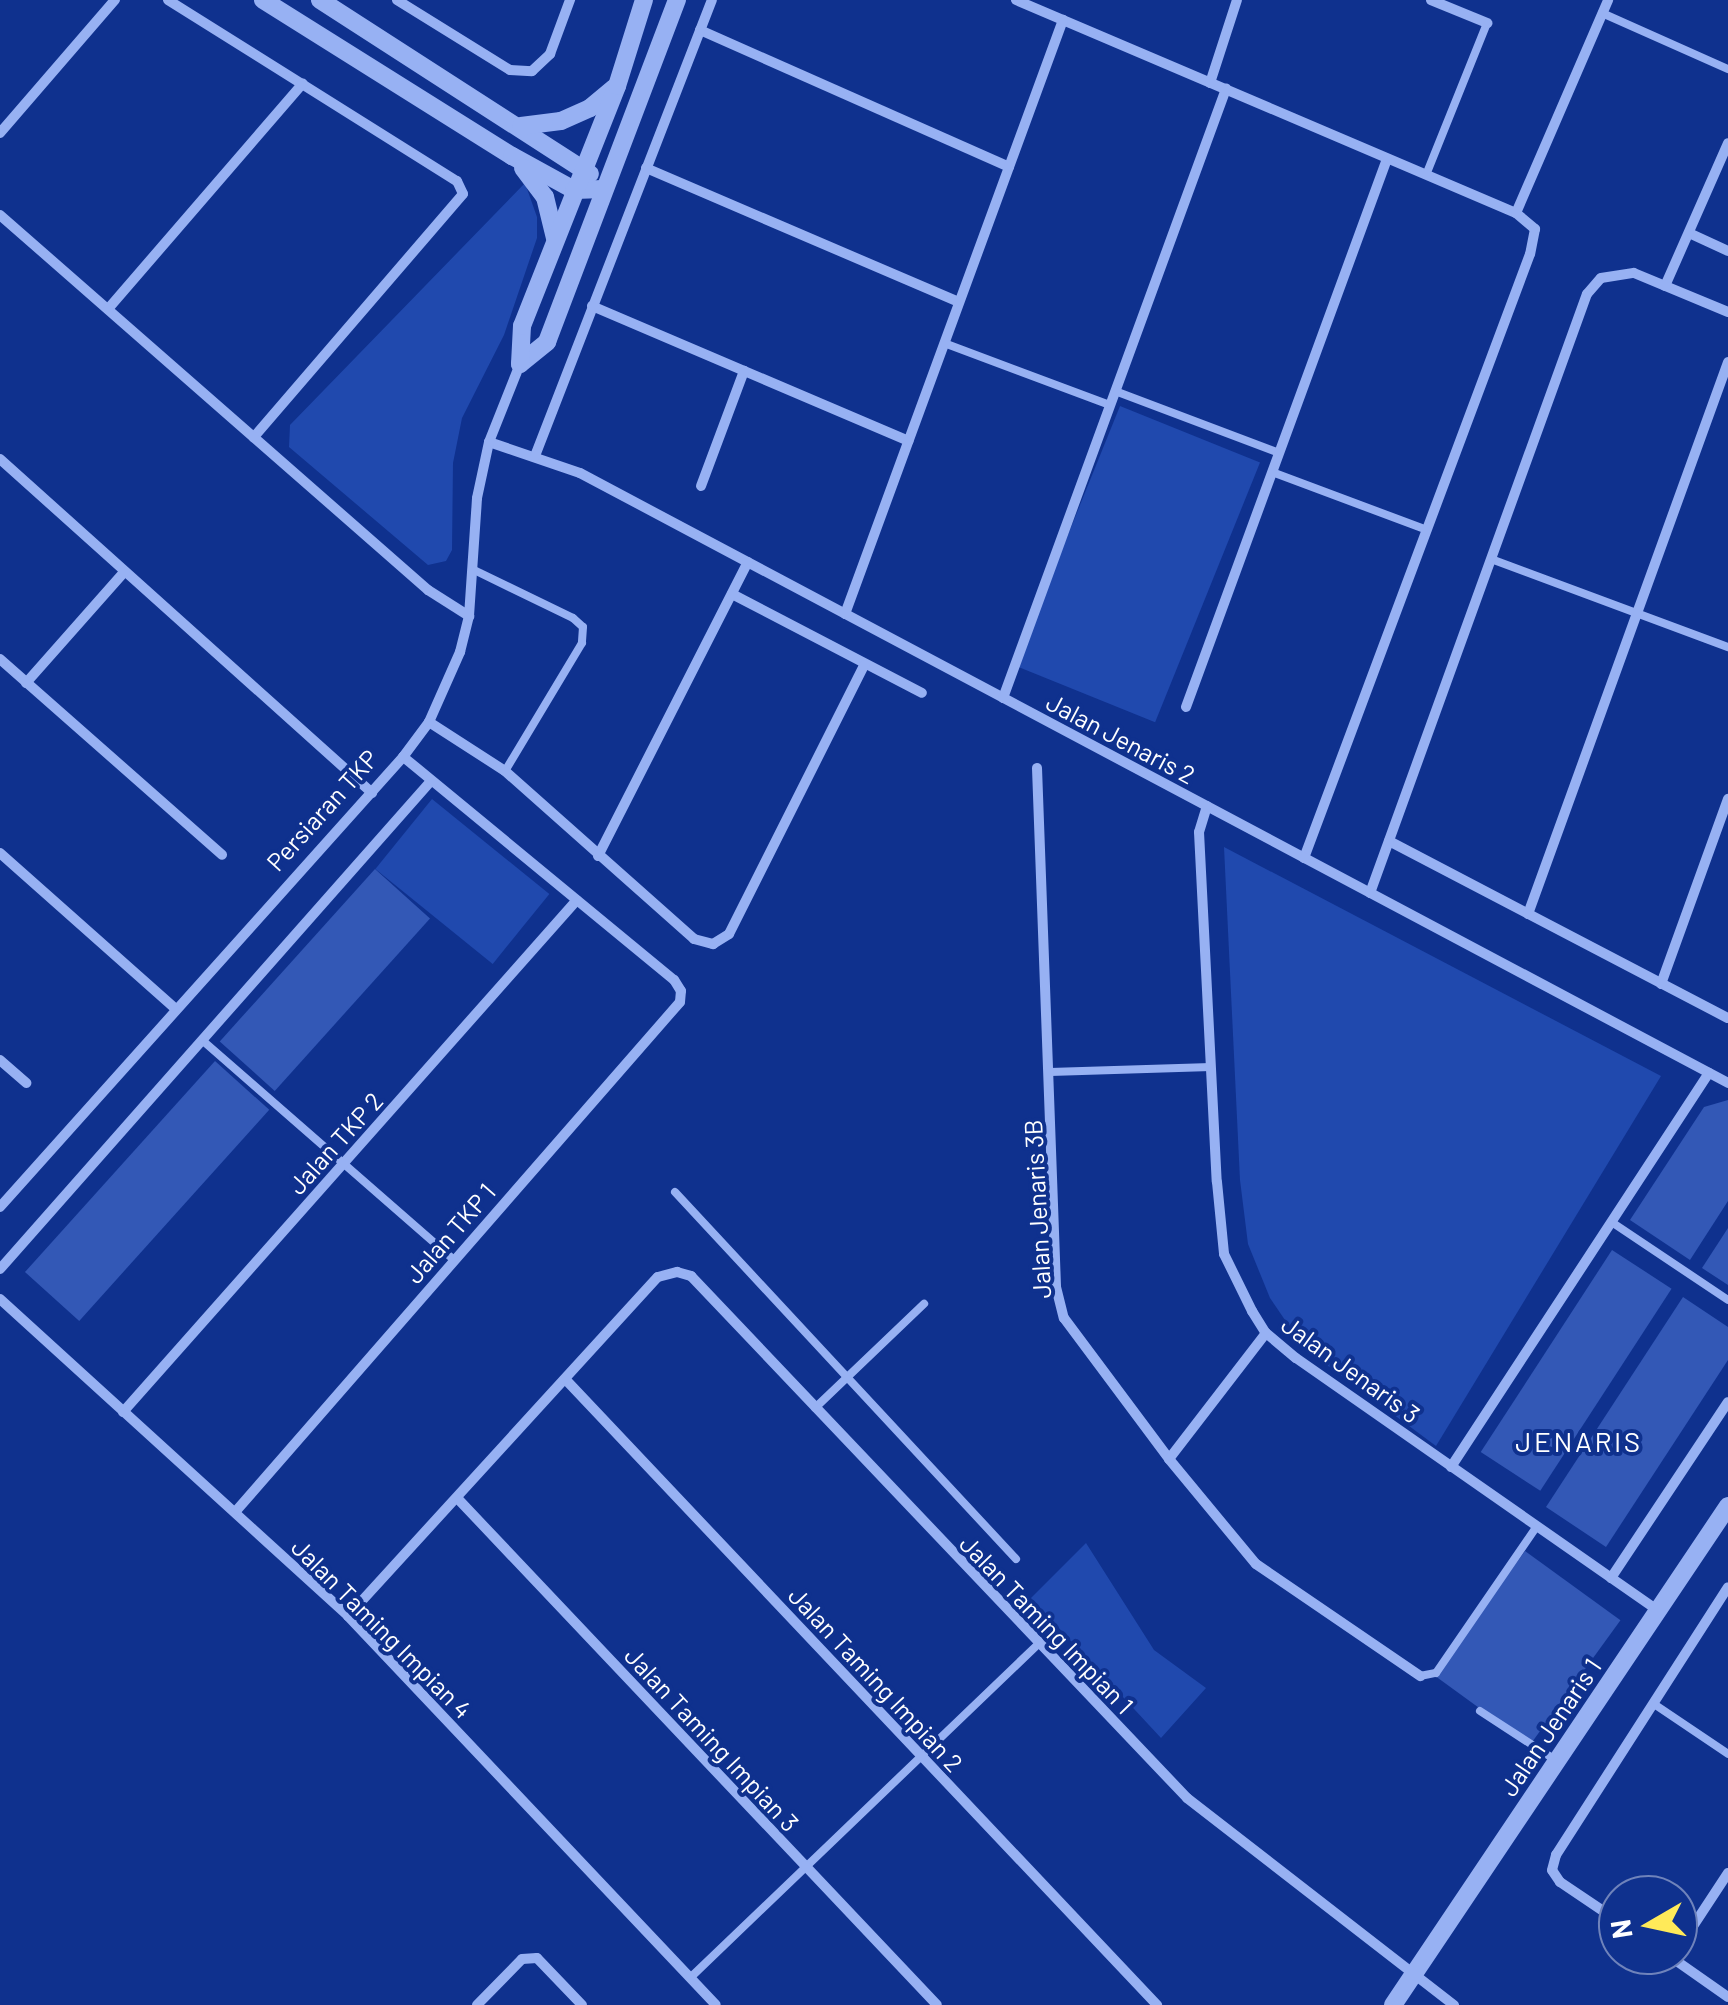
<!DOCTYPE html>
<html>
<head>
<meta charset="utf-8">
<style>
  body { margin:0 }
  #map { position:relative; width:1728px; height:2005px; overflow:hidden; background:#0f318e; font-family:Barlow,sans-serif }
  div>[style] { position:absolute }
  .green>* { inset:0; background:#2049ae; transform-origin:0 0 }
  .building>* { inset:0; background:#3358b6; transform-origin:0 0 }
  .service>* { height:8px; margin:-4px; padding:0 4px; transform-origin:4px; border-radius:4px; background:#97b1f3 }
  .minor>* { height:10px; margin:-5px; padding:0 5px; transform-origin:5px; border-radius:5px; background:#97b1f3 }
  .tertiary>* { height:18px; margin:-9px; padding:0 9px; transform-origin:9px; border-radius:9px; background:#97b1f3 }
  span { translate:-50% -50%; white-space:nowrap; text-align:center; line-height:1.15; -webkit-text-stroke:8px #0f318e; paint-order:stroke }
  .street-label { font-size:25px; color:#fff }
  .neighbourhood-label { font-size:28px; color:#fff; letter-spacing:2.5px }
  .north { position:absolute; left:1598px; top:1875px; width:100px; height:100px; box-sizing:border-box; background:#0f318e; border:2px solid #6f83bb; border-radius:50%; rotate:261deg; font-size:28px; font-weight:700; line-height:40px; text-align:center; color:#fff }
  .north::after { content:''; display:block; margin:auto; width:35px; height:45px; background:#ffea59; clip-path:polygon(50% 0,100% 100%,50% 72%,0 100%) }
</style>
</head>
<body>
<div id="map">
  <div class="green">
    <div style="clip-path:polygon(525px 183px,537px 217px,537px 238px,504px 335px,462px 418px,453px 463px,452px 550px,446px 561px,428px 565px,289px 447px,290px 425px)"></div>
    <div style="left:1120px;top:406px;width:151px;height:280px;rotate:22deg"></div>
    <div style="left:432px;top:799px;width:151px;height:90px;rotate:39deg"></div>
    <div style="clip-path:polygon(1224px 847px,1661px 1076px,1436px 1446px,1304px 1348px,1270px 1298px,1248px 1244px,1240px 1180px)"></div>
    <div style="clip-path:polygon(1086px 1543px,1154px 1650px,1206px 1688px,1161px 1738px,1031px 1598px)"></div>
  </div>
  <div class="building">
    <div style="left:375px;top:869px;width:74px;height:232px;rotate:42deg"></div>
    <div style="left:215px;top:1061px;width:73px;height:284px;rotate:42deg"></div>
    <div style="clip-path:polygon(1728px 1100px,1728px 1201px,1690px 1260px,1630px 1220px,1704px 1107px)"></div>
    <div style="clip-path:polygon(1728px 1228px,1728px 1285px,1702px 1268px)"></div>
    <div style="left:1612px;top:1250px;width:71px;height:241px;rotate:33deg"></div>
    <div style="clip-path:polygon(1683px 1297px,1728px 1327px,1728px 1360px,1606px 1547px,1546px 1507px)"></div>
    <div style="left:1525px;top:1551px;width:118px;height:154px;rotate:36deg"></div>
  </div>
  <div class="service">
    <div style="left:1602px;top:13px;width:138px;rotate:24deg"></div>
    <div style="left:1426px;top:175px;width:164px;rotate:-68.1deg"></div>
    <div style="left:944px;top:343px;width:177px;rotate:20.5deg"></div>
    <div style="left:1115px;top:391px;width:175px;rotate:20.7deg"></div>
    <div style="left:1272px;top:472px;width:165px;rotate:20.5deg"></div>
    <div style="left:1491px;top:559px;width:253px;rotate:20.4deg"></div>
    <div style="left:472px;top:569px;width:112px;rotate:25.9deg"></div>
    <div style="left:573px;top:618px;width:13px;rotate:42deg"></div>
    <div style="left:583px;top:627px;width:16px;rotate:94deg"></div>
    <div style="left:582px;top:643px;width:149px;rotate:121deg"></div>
    <div style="left:202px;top:1040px;width:333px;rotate:41.1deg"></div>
    <div style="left:1050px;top:1072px;width:161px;rotate:-1.8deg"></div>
    <div style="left:675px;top:1192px;width:501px;rotate:47.1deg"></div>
    <div style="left:1613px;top:1223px;width:138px;rotate:33.8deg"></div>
    <div style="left:815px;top:1408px;width:151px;rotate:-43.7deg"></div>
    <div style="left:1420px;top:1676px;width:16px;rotate:-11deg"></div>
    <div style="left:1436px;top:1673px;width:178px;rotate:-55.5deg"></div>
    <div style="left:1654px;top:1704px;width:89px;rotate:34deg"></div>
    <div style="left:1480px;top:1711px;width:92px;rotate:33deg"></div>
    <div style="left:690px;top:1978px;width:481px;rotate:-43.8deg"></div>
  </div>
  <div class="minor">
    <div style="left:168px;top:0;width:341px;rotate:32.1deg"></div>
    <div style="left:457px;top:181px;width:14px;rotate:65deg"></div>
    <div style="left:463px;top:194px;width:321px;rotate:130.7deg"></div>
    <div style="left:397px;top:0;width:133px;rotate:31.8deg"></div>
    <div style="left:510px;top:70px;width:22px;rotate:3deg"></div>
    <div style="left:532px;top:71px;width:25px;rotate:-43deg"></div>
    <div style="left:550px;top:54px;width:58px;rotate:-69.7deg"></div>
    <div style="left:1016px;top:0;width:543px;rotate:23.07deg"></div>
    <div style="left:1516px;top:213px;width:25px;rotate:40deg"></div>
    <div style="left:1535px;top:229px;width:25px;rotate:101deg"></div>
    <div style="left:1530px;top:254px;width:645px;rotate:110.51deg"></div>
    <div style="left:1431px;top:0;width:61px;rotate:22.3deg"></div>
    <div style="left:700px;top:30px;width:338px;rotate:23.9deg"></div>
    <div style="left:1210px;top:83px;width:87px;rotate:-72deg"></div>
    <div style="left:0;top:133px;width:176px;rotate:-49.2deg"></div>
    <div style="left:646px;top:168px;width:340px;rotate:23.2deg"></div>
    <div style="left:1516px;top:213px;width:232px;rotate:-66.6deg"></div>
    <div style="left:0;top:215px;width:569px;rotate:41.22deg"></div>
    <div style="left:428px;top:590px;width:49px;rotate:32.4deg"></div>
    <div style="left:1689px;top:233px;width:43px;rotate:24.8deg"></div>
    <div style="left:1665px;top:286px;width:156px;rotate:-66.2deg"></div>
    <div style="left:592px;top:306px;width:344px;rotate:23.1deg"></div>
    <div style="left:108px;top:309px;width:298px;rotate:-49.2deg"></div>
    <div style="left:489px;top:442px;width:96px;rotate:18.8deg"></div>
    <div style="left:580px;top:473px;width:1300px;rotate:27.98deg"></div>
    <div style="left:535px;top:456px;width:489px;rotate:-68.8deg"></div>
    <div style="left:0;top:459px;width:500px;rotate:41.9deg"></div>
    <div style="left:701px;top:486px;width:123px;rotate:-69.5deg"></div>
    <div style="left:732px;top:594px;width:214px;rotate:27.5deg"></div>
    <div style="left:845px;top:614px;width:633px;rotate:-69.85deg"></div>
    <div style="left:0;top:659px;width:296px;rotate:41.4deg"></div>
    <div style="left:26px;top:683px;width:149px;rotate:-48.5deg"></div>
    <div style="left:1003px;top:698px;width:649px;rotate:-69.89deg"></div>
    <div style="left:1186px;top:707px;width:584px;rotate:-69.86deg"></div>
    <div style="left:429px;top:722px;width:90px;rotate:32.8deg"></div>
    <div style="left:505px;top:771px;width:253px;rotate:41.6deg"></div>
    <div style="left:694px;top:939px;width:20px;rotate:15deg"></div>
    <div style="left:713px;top:944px;width:19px;rotate:-32deg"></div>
    <div style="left:729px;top:934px;width:301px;rotate:-63.3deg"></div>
    <div style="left:1037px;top:768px;width:519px;rotate:87.9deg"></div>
    <div style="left:1056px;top:1287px;width:32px;rotate:76deg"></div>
    <div style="left:1064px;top:1318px;width:176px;rotate:53.3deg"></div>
    <div style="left:1169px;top:1459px;width:136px;rotate:50.4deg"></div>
    <div style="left:1256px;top:1564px;width:199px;rotate:34.3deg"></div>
    <div style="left:1207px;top:806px;width:27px;rotate:107deg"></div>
    <div style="left:1199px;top:832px;width:350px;rotate:87.1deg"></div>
    <div style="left:1217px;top:1182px;width:72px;rotate:84.4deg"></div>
    <div style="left:1224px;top:1254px;width:64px;rotate:63.8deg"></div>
    <div style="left:1252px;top:1311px;width:26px;rotate:58deg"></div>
    <div style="left:1266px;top:1333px;width:39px;rotate:40deg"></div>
    <div style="left:1296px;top:1358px;width:440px;rotate:34.9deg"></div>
    <div style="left:1389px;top:841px;width:382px;rotate:27.6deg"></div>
    <div style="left:0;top:853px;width:235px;rotate:41.6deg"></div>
    <div style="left:598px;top:856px;width:330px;rotate:-63deg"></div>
    <div style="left:1370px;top:893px;width:637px;rotate:-70.09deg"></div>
    <div style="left:1587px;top:294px;width:21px;rotate:-49deg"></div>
    <div style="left:1601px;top:278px;width:33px;rotate:-9deg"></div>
    <div style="left:1634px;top:273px;width:102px;rotate:22.5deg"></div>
    <div style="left:1528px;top:914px;width:587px;rotate:-70.08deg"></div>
    <div style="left:1661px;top:984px;width:197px;rotate:-70.1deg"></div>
    <div style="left:0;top:1060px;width:35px;rotate:41deg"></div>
    <div style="left:0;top:1207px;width:604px;rotate:-48.15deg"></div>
    <div style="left:403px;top:757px;width:44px;rotate:-53.4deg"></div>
    <div style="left:429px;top:722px;width:77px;rotate:-66.1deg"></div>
    <div style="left:460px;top:652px;width:37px;rotate:-76deg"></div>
    <div style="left:469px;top:616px;width:118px;rotate:-86.1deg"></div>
    <div style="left:477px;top:498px;width:57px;rotate:-77.9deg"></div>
    <div style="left:489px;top:442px;width:84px;rotate:-68.3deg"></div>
    <div style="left:0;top:1269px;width:651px;rotate:-48.55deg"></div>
    <div style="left:0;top:1299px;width:471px;rotate:42.3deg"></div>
    <div style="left:348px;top:1616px;width:535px;rotate:46.59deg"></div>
    <div style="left:567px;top:1381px;width:859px;rotate:46.6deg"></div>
    <div style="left:123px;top:1412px;width:684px;rotate:-48.44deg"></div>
    <div style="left:1169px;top:1459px;width:159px;rotate:-52.4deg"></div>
    <div style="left:1451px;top:1467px;width:471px;rotate:-56.8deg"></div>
    <div style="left:459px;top:1500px;width:695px;rotate:46.57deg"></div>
    <div style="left:236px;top:1511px;width:675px;rotate:-48.9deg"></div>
    <div style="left:680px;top:1002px;width:11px;rotate:-85deg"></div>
    <div style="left:681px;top:991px;width:13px;rotate:-122deg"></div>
    <div style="left:674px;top:980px;width:351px;rotate:-140.5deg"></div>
    <div style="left:1611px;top:1578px;width:211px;rotate:-56.4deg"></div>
    <div style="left:348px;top:1616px;width:459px;rotate:-47.6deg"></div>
    <div style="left:658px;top:1277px;width:20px;rotate:-15deg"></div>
    <div style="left:677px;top:1272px;width:15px;rotate:16deg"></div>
    <div style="left:691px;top:1276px;width:720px;rotate:46.46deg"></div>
    <div style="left:1187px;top:1798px;width:338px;rotate:37.8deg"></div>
    <div style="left:1618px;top:1921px;width:70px;rotate:-146.1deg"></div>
    <div style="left:1560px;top:1882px;width:14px;rotate:-124deg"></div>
    <div style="left:1552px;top:1870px;width:16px;rotate:-75deg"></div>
    <div style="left:1556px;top:1855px;width:318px;rotate:-57.3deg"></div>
    <div style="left:1678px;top:1949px;width:91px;rotate:-56.7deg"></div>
    <div style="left:1668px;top:1955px;width:73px;rotate:35deg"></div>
    <div style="left:477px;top:2005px;width:64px;rotate:-45.6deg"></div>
    <div style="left:522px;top:1959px;width:15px;rotate:-4deg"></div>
    <div style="left:537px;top:1958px;width:65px;rotate:46.2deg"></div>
  </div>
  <div class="tertiary">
    <div style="left:263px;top:0;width:294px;rotate:32.1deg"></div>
    <div style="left:512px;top:156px;width:71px;rotate:28.7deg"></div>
    <div style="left:574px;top:190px;width:30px;rotate:-2deg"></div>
    <div style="left:320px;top:0;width:321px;rotate:32.8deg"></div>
    <div style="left:521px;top:126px;width:40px;rotate:-7.1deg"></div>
    <div style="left:561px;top:121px;width:32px;rotate:-24deg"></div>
    <div style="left:590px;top:108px;width:31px;rotate:-40deg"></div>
    <div style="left:523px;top:168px;width:36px;rotate:53deg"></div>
    <div style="left:545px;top:197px;width:42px;rotate:76.3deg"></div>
    <div style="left:520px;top:364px;width:35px;rotate:-39deg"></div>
    <div style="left:547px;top:342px;width:366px;rotate:-69.2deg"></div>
    <div style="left:520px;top:364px;width:38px;rotate:-87deg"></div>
    <div style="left:522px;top:326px;width:258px;rotate:-68.4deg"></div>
    <div style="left:617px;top:86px;width:90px;rotate:-72.6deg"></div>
    <div style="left:1393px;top:2005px;width:601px;rotate:-56.12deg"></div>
  </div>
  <div class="street-label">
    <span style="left:1121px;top:738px;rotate:28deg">Jalan Jenaris 2</span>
    <span style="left:322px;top:810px;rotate:-48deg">Persiaran TKP</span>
    <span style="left:335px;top:1143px;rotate:-48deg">Jalan TKP 2</span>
    <span style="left:1037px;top:1209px;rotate:-93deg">Jalan Jenaris 3B</span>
    <span style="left:450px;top:1233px;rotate:-49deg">Jalan TKP 1</span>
    <span style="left:1351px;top:1369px;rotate:36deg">Jalan Jenaris 3</span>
    <span style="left:1047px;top:1624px;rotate:46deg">Jalan Taming Impian 1</span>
    <span style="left:382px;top:1628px;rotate:45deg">Jalan Taming Impian 4</span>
    <span style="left:876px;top:1679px;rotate:47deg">Jalan Taming Impian 2</span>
    <span style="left:1550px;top:1727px;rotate:-56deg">Jalan Jenaris 1</span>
    <span style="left:712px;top:1739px;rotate:47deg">Jalan Taming Impian 3</span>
  </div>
  <div class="neighbourhood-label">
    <span style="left:1579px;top:1441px">JENARIS</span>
  </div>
  <div class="north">N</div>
</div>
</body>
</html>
